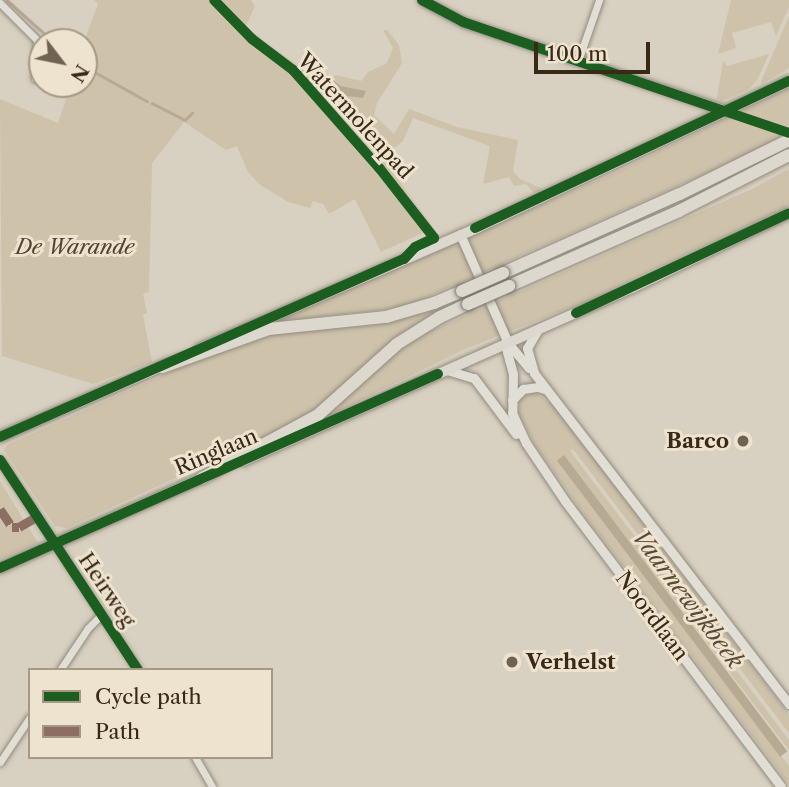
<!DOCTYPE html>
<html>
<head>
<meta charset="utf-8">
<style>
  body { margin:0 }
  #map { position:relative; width:789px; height:787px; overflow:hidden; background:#d8d0c0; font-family:"Libre Caslon Text",serif }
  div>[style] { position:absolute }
  .green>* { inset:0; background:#cec2ab }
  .water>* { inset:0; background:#b7aa92; transform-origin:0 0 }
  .stream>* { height:2.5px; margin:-1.25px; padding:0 1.25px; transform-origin:1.25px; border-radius:1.25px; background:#b7aa92 }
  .roads { filter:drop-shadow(0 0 2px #928b7f) drop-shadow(0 0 2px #928b7f) }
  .minor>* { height:7px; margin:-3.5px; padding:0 3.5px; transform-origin:3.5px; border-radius:3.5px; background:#e1ded5 }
  .tertiary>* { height:9px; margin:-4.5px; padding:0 4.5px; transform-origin:4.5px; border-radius:4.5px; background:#e1ded5 }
  .primary>* { height:10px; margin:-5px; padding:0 5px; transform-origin:5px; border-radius:5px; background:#dcd8ce }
  .motorway>* { height:12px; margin:-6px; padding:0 6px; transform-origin:6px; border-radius:6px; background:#dcd8ce }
  .bridges { filter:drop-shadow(0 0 2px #7a7469) drop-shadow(0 0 2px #7a7469) }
  .motorway-bridge>* { height:12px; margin:-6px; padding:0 6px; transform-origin:6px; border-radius:6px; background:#dcd8ce }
  .quiet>* { height:9px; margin-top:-4.5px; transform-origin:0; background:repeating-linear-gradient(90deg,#8d6e63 0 18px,transparent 0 27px) }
  .cycleway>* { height:10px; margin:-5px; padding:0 5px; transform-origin:5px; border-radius:5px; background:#1b5e20 }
  .dots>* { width:19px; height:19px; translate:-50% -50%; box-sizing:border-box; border:4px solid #ede3cf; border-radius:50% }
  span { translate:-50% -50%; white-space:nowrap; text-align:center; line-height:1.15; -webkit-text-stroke:6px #ede3cf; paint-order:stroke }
  .street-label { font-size:21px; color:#392917 }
  .park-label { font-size:21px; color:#554531; font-style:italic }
  .poi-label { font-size:21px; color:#392917; font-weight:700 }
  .right { translate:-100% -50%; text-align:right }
  .left { translate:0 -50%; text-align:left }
  .water-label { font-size:23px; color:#5b4b36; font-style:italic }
  .legend { position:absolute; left:28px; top:668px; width:245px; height:91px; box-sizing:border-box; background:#ede3cf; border:2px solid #a59985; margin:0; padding:9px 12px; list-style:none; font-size:21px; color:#392917 }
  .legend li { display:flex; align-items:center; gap:14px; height:35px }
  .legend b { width:35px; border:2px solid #a59985 }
  .north { position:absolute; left:28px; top:28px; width:70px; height:70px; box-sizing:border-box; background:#ede3cf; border:2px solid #a59985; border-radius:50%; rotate:122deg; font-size:19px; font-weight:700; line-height:28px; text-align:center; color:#392917 }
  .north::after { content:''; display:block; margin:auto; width:24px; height:32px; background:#716352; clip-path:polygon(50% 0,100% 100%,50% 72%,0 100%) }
  .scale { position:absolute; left:534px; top:42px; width:116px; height:32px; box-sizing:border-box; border:4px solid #392917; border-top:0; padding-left:9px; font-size:21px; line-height:24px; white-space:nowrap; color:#392917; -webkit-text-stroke:5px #ede3cf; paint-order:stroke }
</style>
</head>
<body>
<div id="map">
  <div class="green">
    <div style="clip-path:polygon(94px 0,251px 0,255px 6px,246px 26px,263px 40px,308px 73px,322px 71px,325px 85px,366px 91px,341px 86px,332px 77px,336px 75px,361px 81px,368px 72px,387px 63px,393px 48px,383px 30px,387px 30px,399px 45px,402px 63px,377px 103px,374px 115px,394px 134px,409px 109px,457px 127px,518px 140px,513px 171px,520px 179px,543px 189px,534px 193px,526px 184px,514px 186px,509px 177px,483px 184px,490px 146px,413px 118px,403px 141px,382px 158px,439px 235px,436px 236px,360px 140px,299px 73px,260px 43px,258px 47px,293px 73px,351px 136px,427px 231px,381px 252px,355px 199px,329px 214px,323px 204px,313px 201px,310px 208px,288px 202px,259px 184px,248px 172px,237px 146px,226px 150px,184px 122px,152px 163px,149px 292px,143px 294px,147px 313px,143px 315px,152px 362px,93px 384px,2px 356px,0 99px,58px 123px,71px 84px,84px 84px,84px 42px,98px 4px)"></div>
    <div style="clip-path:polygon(731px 0,789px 0,789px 7px,776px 36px,771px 22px,732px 33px,736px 48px,718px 54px)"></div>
    <div style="clip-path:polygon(789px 16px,789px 68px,762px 84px,761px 81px)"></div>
    <div style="clip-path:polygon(769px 54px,757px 80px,748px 90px,721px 101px,717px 98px,723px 61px,727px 66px)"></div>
    <div style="clip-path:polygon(789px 88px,789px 134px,763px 148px,402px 308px,276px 321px,614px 173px)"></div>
    <div style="clip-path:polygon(789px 169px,789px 205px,784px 208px,589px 300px,465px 349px,312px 424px,408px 341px,752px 189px)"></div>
    <div style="clip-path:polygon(453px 300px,455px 304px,379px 352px,324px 404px,300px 420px,67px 528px,55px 526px,4px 450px,7px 445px,201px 358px,254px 338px,294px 330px,373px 325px,416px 315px)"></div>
    <div style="clip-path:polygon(535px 392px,554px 406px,789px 715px,789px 733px,573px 449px,570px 451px,789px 740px,789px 750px,564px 456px,557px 460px,789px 766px,789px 784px,583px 513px,536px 446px,518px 412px,520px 399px)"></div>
    <div style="clip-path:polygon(0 481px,38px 543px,0 559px)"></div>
  </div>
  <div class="water">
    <div style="clip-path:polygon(322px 71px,341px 86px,366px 91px,363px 98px,346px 96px,329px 89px,322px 81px)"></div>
    <div style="left:564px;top:455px;width:371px;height:9px;rotate:53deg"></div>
  </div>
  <div class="stream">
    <div style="left:7px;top:0;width:63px;rotate:41.8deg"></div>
    <div style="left:84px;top:66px;width:72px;rotate:29.1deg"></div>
    <div style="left:152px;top:103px;width:37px;rotate:27deg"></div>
    <div style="left:185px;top:120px;width:10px;rotate:-45deg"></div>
  </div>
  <div class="roads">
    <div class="minor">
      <div style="left:0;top:3px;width:52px;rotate:45deg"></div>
      <div style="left:37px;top:40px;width:38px;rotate:93deg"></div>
      <div style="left:35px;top:78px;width:7px;rotate:8deg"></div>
      <div style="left:578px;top:61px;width:65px;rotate:-71deg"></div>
      <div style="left:0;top:460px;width:251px;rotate:56.7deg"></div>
      <div style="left:60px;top:670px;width:50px;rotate:-56.3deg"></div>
      <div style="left:88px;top:628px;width:18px;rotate:-45deg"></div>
      <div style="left:195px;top:757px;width:34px;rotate:60deg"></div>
      <div style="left:0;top:762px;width:54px;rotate:-56.3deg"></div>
    </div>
    <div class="tertiary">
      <div style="left:422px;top:0;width:47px;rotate:28.2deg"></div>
      <div style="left:463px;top:22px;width:280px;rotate:18.6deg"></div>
      <div style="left:460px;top:234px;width:119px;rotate:66.2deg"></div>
      <div style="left:508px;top:343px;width:33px;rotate:50deg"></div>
      <div style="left:537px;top:331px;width:20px;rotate:120deg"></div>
      <div style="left:527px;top:348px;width:26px;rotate:74deg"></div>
      <div style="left:534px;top:373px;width:418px;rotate:52.4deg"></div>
      <div style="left:508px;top:343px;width:5px;rotate:112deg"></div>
      <div style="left:506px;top:348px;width:27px;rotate:75deg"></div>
      <div style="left:513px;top:374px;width:39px;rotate:91deg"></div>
      <div style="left:512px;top:413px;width:33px;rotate:65deg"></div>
      <div style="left:526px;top:443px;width:70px;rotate:56.1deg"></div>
      <div style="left:565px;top:501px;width:358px;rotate:52.9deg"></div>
      <div style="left:447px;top:370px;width:28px;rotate:17deg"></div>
      <div style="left:474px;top:378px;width:70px;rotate:53.1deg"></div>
      <div style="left:512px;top:400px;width:16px;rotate:-45deg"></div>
      <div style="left:523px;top:389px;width:15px;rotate:-8deg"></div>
      <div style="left:538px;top:387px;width:9px;rotate:18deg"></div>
    </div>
    <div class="primary">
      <div style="left:199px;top:349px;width:303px;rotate:-23.5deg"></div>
      <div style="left:477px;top:228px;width:345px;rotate:-25.2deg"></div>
      <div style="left:0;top:437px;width:184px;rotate:-23.6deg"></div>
      <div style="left:243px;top:461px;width:426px;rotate:-24deg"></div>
      <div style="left:632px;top:288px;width:174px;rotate:-25.5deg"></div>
      <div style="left:0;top:568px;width:229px;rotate:-24deg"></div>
    </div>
    <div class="motorway">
      <div style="left:503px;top:273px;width:194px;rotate:-24.1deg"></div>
      <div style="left:680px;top:194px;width:122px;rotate:-26.4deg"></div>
      <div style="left:509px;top:286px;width:186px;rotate:-23.8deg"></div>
      <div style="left:679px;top:211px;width:123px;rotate:-27deg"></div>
      <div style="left:162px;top:367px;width:114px;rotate:-19.6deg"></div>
      <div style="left:269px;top:329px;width:118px;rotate:-5.9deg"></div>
      <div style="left:386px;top:317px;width:50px;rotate:-16.3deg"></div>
      <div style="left:434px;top:303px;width:30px;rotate:-23deg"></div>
      <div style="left:202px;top:478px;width:132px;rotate:-28.5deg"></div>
      <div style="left:318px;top:415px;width:106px;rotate:-41.9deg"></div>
      <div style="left:397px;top:344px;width:51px;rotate:-32.1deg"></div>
      <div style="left:440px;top:317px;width:31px;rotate:-25deg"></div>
    </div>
  </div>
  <div class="bridges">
    <div class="motorway-bridge">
      <div style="left:462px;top:291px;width:45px;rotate:-23.7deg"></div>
      <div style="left:468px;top:304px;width:45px;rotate:-23.7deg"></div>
    </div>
  </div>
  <div class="quiet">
    <div style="left:0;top:509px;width:22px;rotate:56deg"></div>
    <div style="left:12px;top:527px;width:7px"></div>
    <div style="left:19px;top:527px;width:20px;rotate:-30deg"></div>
  </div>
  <div class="cycleway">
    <div style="left:422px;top:0;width:47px;rotate:28.2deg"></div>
    <div style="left:463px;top:22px;width:344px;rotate:18.8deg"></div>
    <div style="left:475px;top:228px;width:347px;rotate:-25.1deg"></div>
    <div style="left:576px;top:313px;width:235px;rotate:-25.1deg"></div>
    <div style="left:0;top:437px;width:441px;rotate:-23.8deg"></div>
    <div style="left:404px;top:259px;width:16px;rotate:-47deg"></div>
    <div style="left:415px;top:247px;width:21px;rotate:-25deg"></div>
    <div style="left:434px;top:238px;width:88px;rotate:-128deg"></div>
    <div style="left:380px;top:169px;width:132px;rotate:-131.3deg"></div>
    <div style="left:293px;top:70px;width:51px;rotate:-142.9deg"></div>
    <div style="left:252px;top:39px;width:54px;rotate:-134.3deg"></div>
    <div style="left:0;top:460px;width:251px;rotate:56.7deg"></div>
    <div style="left:0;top:568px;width:479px;rotate:-23.9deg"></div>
  </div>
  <div class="dots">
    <div style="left:743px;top:441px;background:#716352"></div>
    <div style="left:512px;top:662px;background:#716352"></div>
  </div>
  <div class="street-label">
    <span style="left:355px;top:116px;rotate:48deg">Watermolenpad</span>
    <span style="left:216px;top:452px;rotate:-23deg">Ringlaan</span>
    <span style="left:107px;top:590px;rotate:56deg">Heirweg</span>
    <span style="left:652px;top:616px;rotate:53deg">Noordlaan</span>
  </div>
  <div class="park-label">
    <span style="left:75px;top:247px">De Warande</span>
  </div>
  <div class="poi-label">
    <span class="right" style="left:729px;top:441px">Barco</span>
    <span class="left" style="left:526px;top:662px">Verhelst</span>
  </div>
  <div class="water-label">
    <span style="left:688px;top:599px;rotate:53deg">Vaarnewijkbeek</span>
  </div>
  <ul class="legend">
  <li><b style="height:9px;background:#1b5e20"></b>Cycle path</li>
  <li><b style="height:9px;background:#8d6e63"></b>Path</li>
  </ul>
  <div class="north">N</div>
  <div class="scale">100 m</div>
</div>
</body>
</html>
